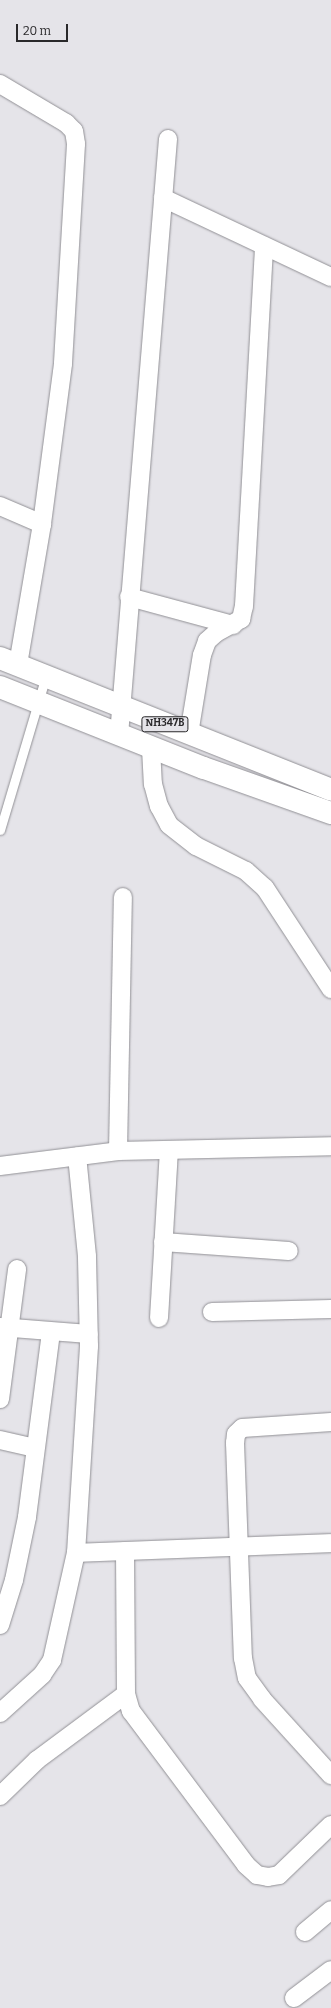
<!DOCTYPE html>
<html>
<head>
<meta charset="utf-8">
<style>
  body { margin:0 }
  #map { position:relative; width:331px; height:2008px; overflow:hidden; background:#e5e4e9; font-family:Bitter,serif }
  div>[style] { position:absolute }
  .roads { filter:drop-shadow(0 0 1px #919095) drop-shadow(0 0 1px #919095) }
  .lane>* { height:9px; margin:-4.5px; padding:0 4.5px; transform-origin:4.5px; border-radius:4.5px; background:#fff }
  .street>* { height:18px; margin:-9px; padding:0 9px; transform-origin:9px; border-radius:9px; background:#fff }
  .highway>* { height:22px; margin:-11px; padding:0 11px; transform-origin:11px; border-radius:11px; background:#fff }
  span { translate:-50% -50%; white-space:nowrap; text-align:center; line-height:1.15; -webkit-text-stroke:3.5px #e5e4e9; paint-order:stroke }
  .shield-label span { padding:1px 3px; background:#e5e4e9; border:1px solid; border-radius:3px; -webkit-text-stroke-width:0 }
  .shield-label { font-size:10px; color:#2a292b; font-weight:700 }
  .scale { position:absolute; left:16px; top:24px; width:52px; height:18px; box-sizing:border-box; border:2px solid #2a292b; border-top:0; padding-left:5px; font-size:12px; line-height:14px; white-space:nowrap; color:#2a292b; -webkit-text-stroke:3px #e5e4e9; paint-order:stroke }
</style>
</head>
<body>
<div id="map">
  <div class="roads">
    <div class="lane">
      <div style="left:0;top:830px;width:161px;rotate:-73.4deg"></div>
    </div>
    <div class="street">
      <div style="left:0;top:84px;width:77px;rotate:30.6deg"></div>
      <div style="left:66px;top:123px;width:11px;rotate:45deg"></div>
      <div style="left:74px;top:131px;width:13px;rotate:81deg"></div>
      <div style="left:76px;top:144px;width:220px;rotate:93.4deg"></div>
      <div style="left:63px;top:364px;width:161px;rotate:97.5deg"></div>
      <div style="left:42px;top:524px;width:143px;rotate:99.7deg"></div>
      <div style="left:163px;top:198px;width:186px;rotate:25.2deg"></div>
      <div style="left:0;top:506px;width:46px;rotate:23.2deg"></div>
      <div style="left:129px;top:597px;width:108px;rotate:15.1deg"></div>
      <div style="left:189px;top:734px;width:80px;rotate:-80.7deg"></div>
      <div style="left:202px;top:655px;width:15px;rotate:-70deg"></div>
      <div style="left:207px;top:641px;width:12px;rotate:-42deg"></div>
      <div style="left:216px;top:633px;width:29px;rotate:-29deg"></div>
      <div style="left:241px;top:619px;width:13px;rotate:-77deg"></div>
      <div style="left:244px;top:606px;width:360px;rotate:-86.8deg"></div>
      <div style="left:119px;top:735px;width:598px;rotate:-85.3deg"></div>
      <div style="left:151px;top:748px;width:36px;rotate:87deg"></div>
      <div style="left:153px;top:784px;width:23px;rotate:75deg"></div>
      <div style="left:159px;top:806px;width:21px;rotate:62deg"></div>
      <div style="left:169px;top:825px;width:34px;rotate:38deg"></div>
      <div style="left:196px;top:846px;width:56px;rotate:26.6deg"></div>
      <div style="left:246px;top:871px;width:25px;rotate:42deg"></div>
      <div style="left:265px;top:888px;width:121px;rotate:56.8deg"></div>
      <div style="left:118px;top:1151px;width:254px;rotate:-88.9deg"></div>
      <div style="left:0;top:1166px;width:119px;rotate:-7.2deg"></div>
      <div style="left:118px;top:1151px;width:213px;rotate:-1.3deg"></div>
      <div style="left:163px;top:1242px;width:126px;rotate:4.1deg"></div>
      <div style="left:212px;top:1312px;width:119px;rotate:-1.4deg"></div>
      <div style="left:159px;top:1318px;width:168px;rotate:-86.6deg"></div>
      <div style="left:0;top:1327px;width:89px;rotate:4.5deg"></div>
      <div style="left:0;top:1399px;width:131px;rotate:-82.5deg"></div>
      <div style="left:331px;top:1422px;width:89px;rotate:176.1deg"></div>
      <div style="left:242px;top:1428px;width:8px;rotate:135deg"></div>
      <div style="left:236px;top:1434px;width:9px;rotate:96deg"></div>
      <div style="left:235px;top:1443px;width:215px;rotate:87.9deg"></div>
      <div style="left:243px;top:1658px;width:20px;rotate:79deg"></div>
      <div style="left:247px;top:1678px;width:26px;rotate:54deg"></div>
      <div style="left:262px;top:1699px;width:103px;rotate:47.8deg"></div>
      <div style="left:0;top:1440px;width:36px;rotate:13deg"></div>
      <div style="left:125px;top:1551px;width:143px;rotate:89.6deg"></div>
      <div style="left:126px;top:1694px;width:18px;rotate:74deg"></div>
      <div style="left:131px;top:1711px;width:192px;rotate:53.2deg"></div>
      <div style="left:246px;top:1865px;width:15px;rotate:42deg"></div>
      <div style="left:257px;top:1875px;width:11px;rotate:10deg"></div>
      <div style="left:268px;top:1877px;width:11px;rotate:-10deg"></div>
      <div style="left:279px;top:1875px;width:72px;rotate:-43.9deg"></div>
      <div style="left:76px;top:1553px;width:255px;rotate:-2.2deg"></div>
      <div style="left:0;top:1625px;width:47px;rotate:-72.7deg"></div>
      <div style="left:14px;top:1580px;width:64px;rotate:-78.3deg"></div>
      <div style="left:27px;top:1517px;width:187px;rotate:-82.6deg"></div>
      <div style="left:0;top:1713px;width:57px;rotate:-42.1deg"></div>
      <div style="left:42px;top:1675px;width:18px;rotate:-56deg"></div>
      <div style="left:52px;top:1660px;width:110px;rotate:-77.4deg"></div>
      <div style="left:76px;top:1553px;width:207px;rotate:-86.4deg"></div>
      <div style="left:89px;top:1346px;width:90px;rotate:-91.3deg"></div>
      <div style="left:87px;top:1256px;width:100px;rotate:-95.7deg"></div>
      <div style="left:0;top:1796px;width:52px;rotate:-44.2deg"></div>
      <div style="left:37px;top:1760px;width:111px;rotate:-36.6deg"></div>
      <div style="left:305px;top:1932px;width:34px;rotate:-40deg"></div>
      <div style="left:294px;top:1998px;width:46px;rotate:-37.1deg"></div>
    </div>
    <div class="highway">
      <div style="left:0;top:658px;width:356px;rotate:21.7deg"></div>
      <div style="left:0;top:687px;width:219px;rotate:21.7deg"></div>
      <div style="left:204px;top:768px;width:135px;rotate:19.5deg"></div>
    </div>
  </div>
  <div class="shield-label">
    <span style="left:165px;top:724px">NH347B</span>
  </div>
  <div class="scale">20 m</div>
</div>
</body>
</html>
